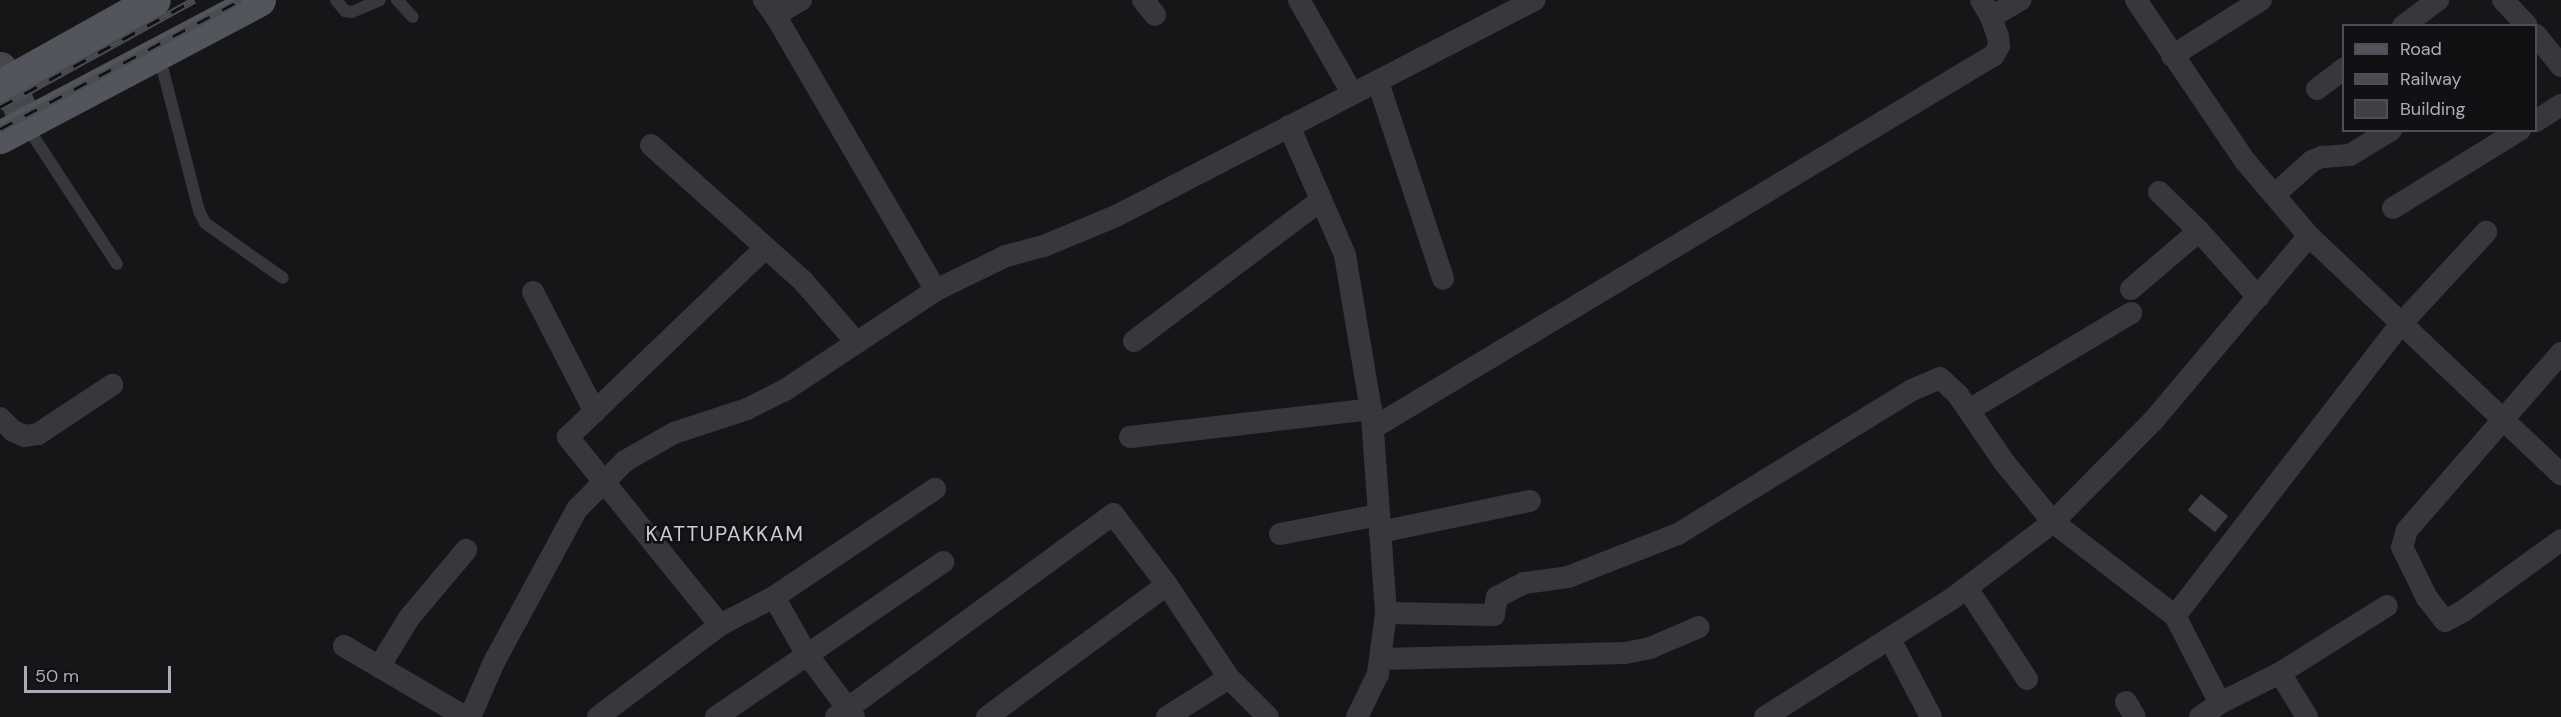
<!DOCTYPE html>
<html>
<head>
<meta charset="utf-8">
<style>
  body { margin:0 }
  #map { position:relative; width:2561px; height:717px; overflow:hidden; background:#161618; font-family:"DM Sans",sans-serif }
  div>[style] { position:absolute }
  .building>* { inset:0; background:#404145; transform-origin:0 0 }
  .lane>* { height:12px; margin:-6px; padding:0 6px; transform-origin:6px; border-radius:6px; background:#37383d }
  .street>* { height:22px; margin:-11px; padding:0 11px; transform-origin:11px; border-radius:11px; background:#37383d }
  .secondary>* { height:33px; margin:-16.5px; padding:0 16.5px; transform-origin:16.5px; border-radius:16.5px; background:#45474d }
  .primary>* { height:33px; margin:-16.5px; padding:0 16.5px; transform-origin:16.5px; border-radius:16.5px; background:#53555c }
  .rail>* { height:7px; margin-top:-3.5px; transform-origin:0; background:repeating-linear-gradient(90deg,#111113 0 14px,#4a4c52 0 28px); box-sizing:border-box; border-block:2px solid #4a4c52 }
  span { translate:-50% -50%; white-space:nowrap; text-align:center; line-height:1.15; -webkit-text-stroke:5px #111113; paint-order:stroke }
  .quarter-label { font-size:21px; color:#c9ccd4; letter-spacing:1.5px }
  .legend { position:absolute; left:2342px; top:24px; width:195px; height:108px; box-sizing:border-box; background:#111113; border:2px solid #4d4f55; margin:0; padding:8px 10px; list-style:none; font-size:18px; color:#a8adb8 }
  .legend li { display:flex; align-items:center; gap:12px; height:30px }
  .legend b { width:30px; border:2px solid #4d4f55 }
  .scale { position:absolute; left:24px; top:666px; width:147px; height:27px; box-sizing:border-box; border:3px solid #a8adb8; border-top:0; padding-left:8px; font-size:18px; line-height:21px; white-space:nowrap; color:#a8adb8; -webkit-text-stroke:4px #111113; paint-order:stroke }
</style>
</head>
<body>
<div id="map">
  <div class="building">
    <div style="left:2201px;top:494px;width:35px;height:21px;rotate:39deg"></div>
  </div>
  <div class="lane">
    <div style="left:336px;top:0;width:14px;rotate:51deg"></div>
    <div style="left:345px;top:11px;width:7px;rotate:8deg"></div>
    <div style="left:352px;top:12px;width:30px;rotate:-23deg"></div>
    <div style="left:397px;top:0;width:23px;rotate:47deg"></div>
    <div style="left:159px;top:55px;width:161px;rotate:75.6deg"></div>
    <div style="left:199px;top:211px;width:13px;rotate:63deg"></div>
    <div style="left:205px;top:223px;width:95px;rotate:35.2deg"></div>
    <div style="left:26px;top:125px;width:166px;rotate:56.8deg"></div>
  </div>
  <div class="street">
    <div style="left:764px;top:0;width:19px;rotate:54deg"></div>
    <div style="left:775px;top:15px;width:319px;rotate:59.7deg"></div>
    <div style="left:1143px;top:0;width:19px;rotate:51deg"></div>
    <div style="left:1299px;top:0;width:107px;rotate:60.3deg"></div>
    <div style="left:1981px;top:0;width:20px;rotate:60deg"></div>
    <div style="left:1991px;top:17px;width:34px;rotate:-30deg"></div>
    <div style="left:2136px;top:0;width:194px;rotate:55.9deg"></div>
    <div style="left:2245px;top:161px;width:99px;rotate:49.5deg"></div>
    <div style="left:2309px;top:236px;width:347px;rotate:43.4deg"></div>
    <div style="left:2503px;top:0;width:35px;rotate:47deg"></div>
    <div style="left:775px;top:15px;width:30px;rotate:-30deg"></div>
    <div style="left:2403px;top:26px;width:44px;rotate:-36.6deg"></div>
    <div style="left:2536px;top:35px;width:40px;rotate:51deg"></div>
    <div style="left:2172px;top:56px;width:105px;rotate:-32.2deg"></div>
    <div style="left:1378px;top:82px;width:207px;rotate:71.7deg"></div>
    <div style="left:2317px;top:89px;width:34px;rotate:-37deg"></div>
    <div style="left:2536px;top:121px;width:30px;rotate:-33deg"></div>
    <div style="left:1289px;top:126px;width:141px;rotate:66.5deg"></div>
    <div style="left:1345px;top:255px;width:164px;rotate:80.5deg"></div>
    <div style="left:1372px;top:417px;width:196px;rotate:85.9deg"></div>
    <div style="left:1386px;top:613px;width:62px;rotate:97.5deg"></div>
    <div style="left:1378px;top:674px;width:48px;rotate:116deg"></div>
    <div style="left:651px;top:145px;width:204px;rotate:41.8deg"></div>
    <div style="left:803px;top:281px;width:81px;rotate:49deg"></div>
    <div style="left:2159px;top:192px;width:56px;rotate:44.3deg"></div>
    <div style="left:2199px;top:231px;width:89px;rotate:48.2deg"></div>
    <div style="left:2274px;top:195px;width:51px;rotate:-41.8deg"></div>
    <div style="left:2312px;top:161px;width:11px;rotate:-22deg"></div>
    <div style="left:2322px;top:157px;width:28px;rotate:-4deg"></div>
    <div style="left:2350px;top:155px;width:48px;rotate:-31.4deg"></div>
    <div style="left:2393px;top:208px;width:149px;rotate:-31.6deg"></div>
    <div style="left:2131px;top:289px;width:89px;rotate:-40.5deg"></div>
    <div style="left:533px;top:292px;width:135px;rotate:62.7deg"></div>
    <div style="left:1134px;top:341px;width:234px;rotate:-37deg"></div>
    <div style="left:2561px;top:353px;width:235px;rotate:131deg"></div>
    <div style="left:2407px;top:530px;width:18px;rotate:106deg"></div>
    <div style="left:2402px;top:547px;width:57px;rotate:63.9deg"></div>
    <div style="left:2427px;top:598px;width:29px;rotate:52deg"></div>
    <div style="left:2445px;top:621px;width:19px;rotate:-28deg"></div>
    <div style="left:2462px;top:612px;width:122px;rotate:-36deg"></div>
    <div style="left:1969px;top:410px;width:189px;rotate:-30.9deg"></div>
    <div style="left:0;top:418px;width:18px;rotate:45deg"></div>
    <div style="left:13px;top:431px;width:13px;rotate:23deg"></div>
    <div style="left:25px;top:436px;width:13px;rotate:-9deg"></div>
    <div style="left:38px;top:434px;width:89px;rotate:-33.5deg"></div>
    <div style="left:1373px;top:428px;width:724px;rotate:-30.99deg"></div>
    <div style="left:1994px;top:55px;width:10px;rotate:-61deg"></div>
    <div style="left:1999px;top:46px;width:9px;rotate:-96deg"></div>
    <div style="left:1998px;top:37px;width:21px;rotate:-109deg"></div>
    <div style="left:1130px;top:437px;width:243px;rotate:-6.6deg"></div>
    <div style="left:1380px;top:532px;width:153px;rotate:-11.7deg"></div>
    <div style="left:1280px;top:534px;width:101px;rotate:-10.9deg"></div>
    <div style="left:1967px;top:588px;width:109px;rotate:56.6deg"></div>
    <div style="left:774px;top:597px;width:64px;rotate:60.3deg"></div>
    <div style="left:806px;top:653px;width:80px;rotate:53.1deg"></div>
    <div style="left:1386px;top:613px;width:108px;rotate:1.1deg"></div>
    <div style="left:1494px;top:615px;width:18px;rotate:-81deg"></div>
    <div style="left:1497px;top:597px;width:30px;rotate:-27deg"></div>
    <div style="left:1524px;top:583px;width:44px;rotate:-7.8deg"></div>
    <div style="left:1568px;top:577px;width:118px;rotate:-21.4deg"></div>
    <div style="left:1678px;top:534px;width:275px;rotate:-31.6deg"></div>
    <div style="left:1912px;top:390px;width:30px;rotate:-23deg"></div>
    <div style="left:1940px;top:378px;width:25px;rotate:43deg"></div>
    <div style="left:1958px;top:395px;width:81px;rotate:55.5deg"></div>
    <div style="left:2004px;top:462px;width:77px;rotate:50.8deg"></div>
    <div style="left:2053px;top:522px;width:154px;rotate:37.6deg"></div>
    <div style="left:2175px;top:616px;width:98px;rotate:62.7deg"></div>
    <div style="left:2175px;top:616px;width:368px;rotate:-52.3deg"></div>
    <div style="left:2400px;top:325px;width:127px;rotate:-47.2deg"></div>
    <div style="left:720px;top:625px;width:242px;rotate:-129deg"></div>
    <div style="left:568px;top:437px;width:274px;rotate:-43.8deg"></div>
    <div style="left:1890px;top:639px;width:88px;rotate:62.3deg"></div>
    <div style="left:344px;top:646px;width:140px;rotate:30.4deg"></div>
    <div style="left:1380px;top:659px;width:245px;rotate:-1.4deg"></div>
    <div style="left:1625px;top:653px;width:25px;rotate:-11deg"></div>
    <div style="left:1650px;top:648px;width:53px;rotate:-23.2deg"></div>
    <div style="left:379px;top:667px;width:57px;rotate:-58.5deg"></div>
    <div style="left:409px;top:618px;width:89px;rotate:-50deg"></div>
    <div style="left:2280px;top:673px;width:52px;rotate:58.5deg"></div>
    <div style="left:2126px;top:702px;width:17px;rotate:59deg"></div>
    <div style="left:470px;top:717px;width:60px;rotate:-66.4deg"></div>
    <div style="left:494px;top:662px;width:174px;rotate:-61.5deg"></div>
    <div style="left:577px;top:509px;width:68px;rotate:-45deg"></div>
    <div style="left:625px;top:461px;width:56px;rotate:-29.7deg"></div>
    <div style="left:674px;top:433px;width:77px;rotate:-18.2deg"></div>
    <div style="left:747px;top:409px;width:42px;rotate:-26.6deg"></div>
    <div style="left:785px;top:390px;width:181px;rotate:-33.5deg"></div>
    <div style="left:936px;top:290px;width:78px;rotate:-25.9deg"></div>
    <div style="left:1006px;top:256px;width:39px;rotate:-15deg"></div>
    <div style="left:1044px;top:246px;width:78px;rotate:-22.6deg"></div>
    <div style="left:1116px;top:216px;width:471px;rotate:-27.3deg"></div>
    <div style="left:598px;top:717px;width:153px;rotate:-37deg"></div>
    <div style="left:720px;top:625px;width:61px;rotate:-27.4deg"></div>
    <div style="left:774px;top:597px;width:194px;rotate:-33.9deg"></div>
    <div style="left:716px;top:717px;width:275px;rotate:-34.3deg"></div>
    <div style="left:836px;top:717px;width:343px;rotate:-36.2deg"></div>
    <div style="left:1113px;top:514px;width:89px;rotate:52.7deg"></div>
    <div style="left:1167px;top:585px;width:112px;rotate:56.3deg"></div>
    <div style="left:987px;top:717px;width:223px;rotate:-36.3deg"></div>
    <div style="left:1167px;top:717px;width:73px;rotate:-32.2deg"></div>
    <div style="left:1229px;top:678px;width:55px;rotate:45deg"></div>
    <div style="left:1765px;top:717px;width:222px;rotate:-32.3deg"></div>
    <div style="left:1953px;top:598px;width:126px;rotate:-37.2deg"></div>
    <div style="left:2053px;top:522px;width:142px;rotate:-45.3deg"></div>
    <div style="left:2153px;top:421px;width:242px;rotate:-49.9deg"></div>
    <div style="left:2200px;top:717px;width:24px;rotate:-35deg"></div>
    <div style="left:2220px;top:703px;width:67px;rotate:-26.6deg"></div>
    <div style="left:2280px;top:673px;width:126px;rotate:-32.1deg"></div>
  </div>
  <div class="secondary">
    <div style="left:0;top:68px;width:16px;rotate:55deg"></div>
    <div style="left:9px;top:81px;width:46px;rotate:68.4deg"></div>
  </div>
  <div class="primary">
    <div style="left:0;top:86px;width:176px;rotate:-29.2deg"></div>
    <div style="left:0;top:137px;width:293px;rotate:-27.9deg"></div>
  </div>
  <div class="rail">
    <div style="left:0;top:107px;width:222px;rotate:-28.9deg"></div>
    <div style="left:0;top:129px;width:273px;rotate:-28.2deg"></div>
  </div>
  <div class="quarter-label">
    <span style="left:725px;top:534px">KATTUPAKKAM</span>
  </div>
  <ul class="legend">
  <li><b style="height:8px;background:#53555c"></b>Road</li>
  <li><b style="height:8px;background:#4a4c52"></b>Railway</li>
  <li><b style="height:16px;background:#404145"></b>Building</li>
  </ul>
  <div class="scale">50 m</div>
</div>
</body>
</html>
